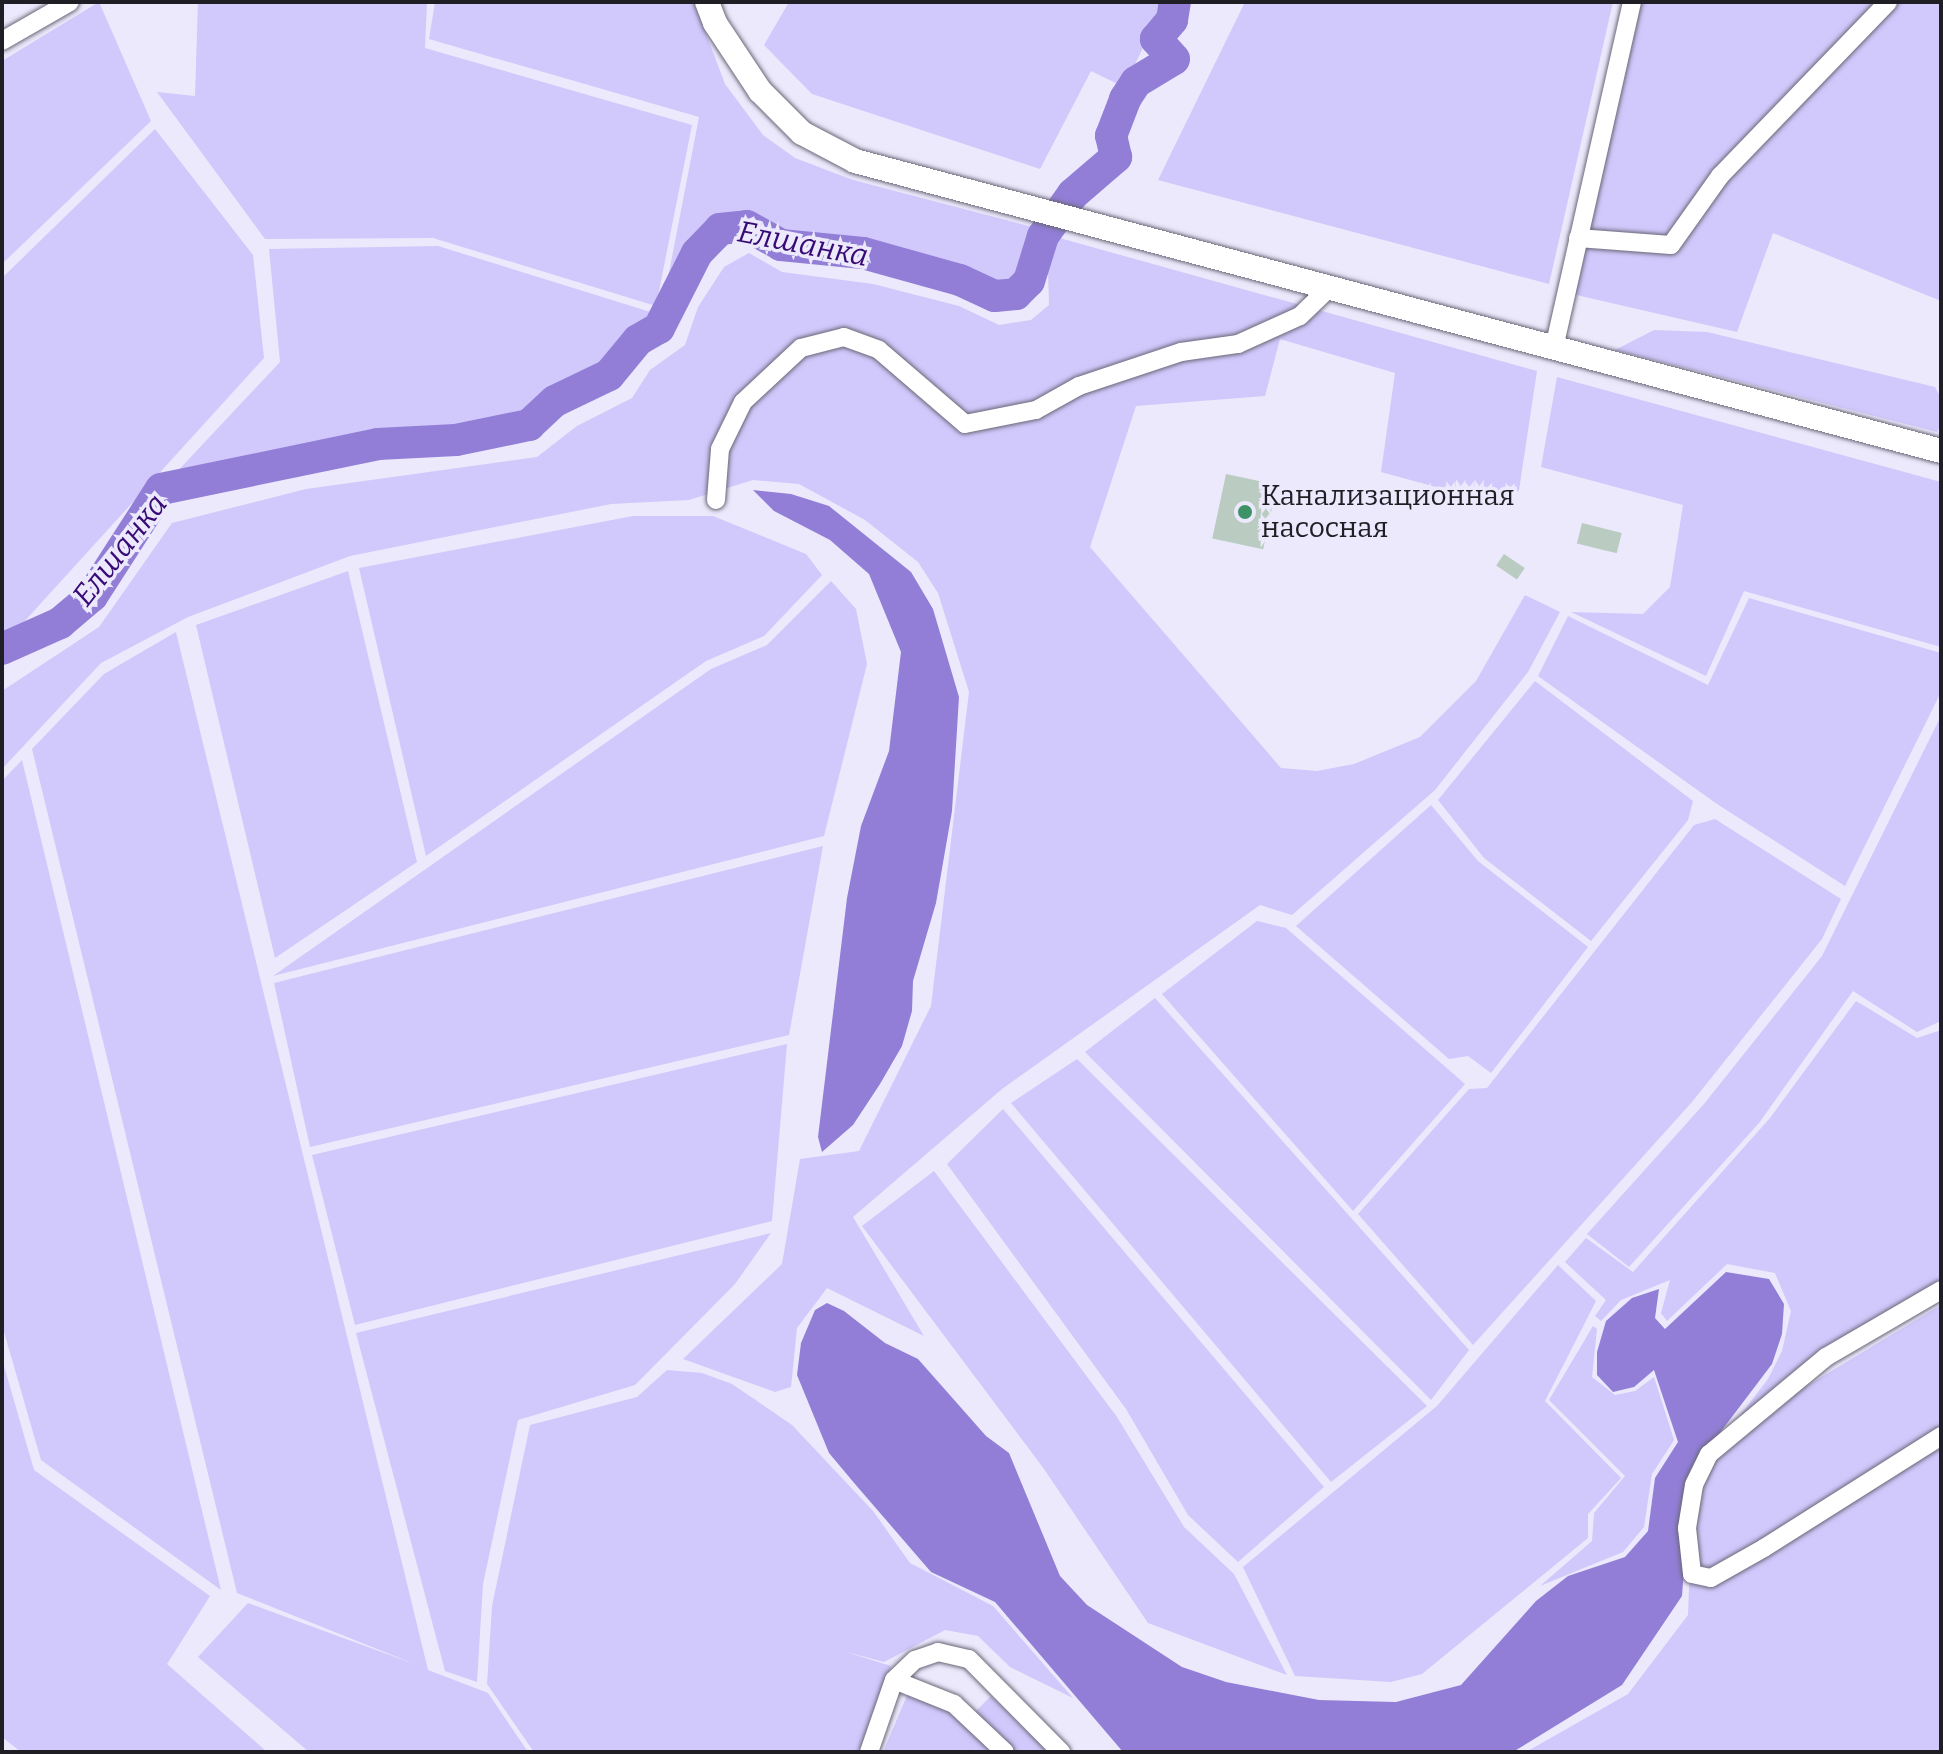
<!DOCTYPE html>
<html>
<head>
<meta charset="utf-8">
<style>
  body { margin:0 }
  #map { position:relative; width:1943px; height:1754px; overflow:hidden; background:#ece9fc; font-family:Bitter,serif }
  div>[style] { position:absolute }
  .green>* { inset:0; background:#d1c8fb }
  .water>* { inset:0; background:#927ed6 }
  .river>* { height:32px; margin:-16px; padding:0 16px; transform-origin:16px; border-radius:16px; background:#927ed6 }
  .building>* { inset:0; background:#baccc1; transform-origin:0 0 }
  .roads { filter:drop-shadow(0 0 2px #696777) drop-shadow(0 0 2px #696777) }
  .minor>* { height:18px; margin:-9px; padding:0 9px; transform-origin:9px; border-radius:9px; background:#fff }
  .major>* { height:24px; margin:-12px; padding:0 12px; transform-origin:12px; border-radius:12px; background:#fff }
  .dots>* { width:22px; height:22px; translate:-50% -50%; box-sizing:border-box; border:4px solid #ece9fc; border-radius:50% }
  span { translate:-50% -50%; white-space:nowrap; text-align:center; line-height:1.15; -webkit-text-stroke:7px #ece9fc; paint-order:stroke }
  .poi-label { font-size:28px; color:#1f1e24 }
  .left { translate:0 -50%; text-align:left }
  .water-label { font-size:30px; color:#370a75; font-style:italic }
  .frame { position:absolute; inset:0; border:4px solid #1f1e24; pointer-events:none }
</style>
</head>
<body>
<div id="map">
  <div class="green">
    <div style="clip-path:polygon(99px 2px,151px 121px,2px 264px,2px 61px)"></div>
    <div style="clip-path:polygon(198px 2px,427px 2px,425px 48px,692px 125px,656px 306px,433px 238px,265px 239px,157px 92px,195px 96px)"></div>
    <div style="clip-path:polygon(435px 2px,694px 2px,725px 84px,763px 135px,795px 158px,853px 180px,1032px 227px,1028px 299px,1011px 309px,962px 288px,881px 266px,789px 254px,763px 237px,732px 234px,700px 267px,671px 316px,663px 304px,699px 117px,429px 39px)"></div>
    <div style="clip-path:polygon(789px 2px,1165px 2px,1124px 87px,1091px 71px,1040px 169px,812px 94px,764px 45px)"></div>
    <div style="clip-path:polygon(1245px 2px,1613px 2px,1549px 284px,1158px 180px)"></div>
    <div style="clip-path:polygon(1636px 2px,1941px 2px,1941px 301px,1773px 233px,1737px 332px,1572px 294px)"></div>
    <div style="clip-path:polygon(155px 129px,253px 255px,264px 358px,2px 646px,2px 278px)"></div>
    <div style="clip-path:polygon(1056px 237px,1537px 371px,1519px 490px,1505px 506px,1381px 472px,1395px 373px,1280px 339px,1265px 396px,1136px 406px,1090px 547px,1281px 768px,1317px 771px,1354px 764px,1420px 737px,1476px 681px,1525px 595px,1560px 612px,1528px 672px,1435px 790px,1292px 915px,1260px 905px,1002px 1089px,853px 1217px,924px 1336px,827px 1288px,797px 1328px,791px 1387px,775px 1392px,683px 1359px,782px 1264px,800px 1159px,859px 1151px,931px 1006px,969px 692px,938px 593px,918px 562px,865px 520px,799px 484px,753px 480px,689px 500px,611px 504px,350px 556px,188px 617px,101px 663px,2px 769px,2px 691px,99px 627px,172px 523px,306px 489px,537px 457px,577px 426px,632px 398px,650px 370px,685px 345px,698px 307px,724px 267px,749px 253px,782px 272px,873px 284px,959px 306px,999px 325px,1031px 320px,1049px 305px,1048px 270px)"></div>
    <div style="clip-path:polygon(438px 246px,657px 314px,671px 326px,620px 373px,528px 436px,451px 452px,414px 448px,157px 493px,280px 362px,269px 249px)"></div>
    <div style="clip-path:polygon(1654px 330px,1707px 332px,1935px 387px,1941px 398px,1941px 425px,1937px 432px,1615px 350px)"></div>
    <div style="clip-path:polygon(1557px 377px,1941px 482px,1941px 647px,1744px 591px,1706px 676px,1571px 612px,1643px 614px,1670px 587px,1683px 505px,1541px 467px)"></div>
    <div style="clip-path:polygon(633px 516px,713px 516px,806px 554px,822px 575px,764px 636px,706px 661px,426px 856px,359px 568px)"></div>
    <div style="clip-path:polygon(348px 571px,417px 862px,275px 958px,196px 625px)"></div>
    <div style="clip-path:polygon(831px 581px,856px 609px,867px 664px,824px 836px,273px 976px,711px 669px,767px 645px)"></div>
    <div style="clip-path:polygon(1749px 598px,1941px 653px,1941px 692px,1845px 886px,1717px 804px,1538px 676px,1568px 616px,1708px 685px)"></div>
    <div style="clip-path:polygon(176px 632px,428px 1670px,488px 1693px,528px 1752px,309px 1752px,198px 1657px,248px 1603px,417px 1665px,237px 1593px,32px 749px,104px 674px)"></div>
    <div style="clip-path:polygon(1535px 681px,1693px 801px,1688px 820px,1591px 941px,1484px 858px,1438px 800px)"></div>
    <div style="clip-path:polygon(1941px 716px,1941px 1021px,1917px 1032px,1853px 991px,1759px 1123px,1629px 1267px,1587px 1234px,1704px 1104px,1822px 956px)"></div>
    <div style="clip-path:polygon(22px 760px,221px 1590px,41px 1460px,2px 1325px,2px 781px)"></div>
    <div style="clip-path:polygon(1431px 805px,1478px 861px,1588px 947px,1491px 1073px,1468px 1056px,1449px 1059px,1296px 926px)"></div>
    <div style="clip-path:polygon(1715px 819px,1841px 899px,1822px 939px,1692px 1102px,1473px 1345px,1358px 1214px,1469px 1089px,1487px 1088px,1694px 825px)"></div>
    <div style="clip-path:polygon(823px 846px,789px 1035px,310px 1147px,274px 983px)"></div>
    <div style="clip-path:polygon(1257px 921px,1286px 928px,1465px 1084px,1353px 1211px,1162px 994px)"></div>
    <div style="clip-path:polygon(1155px 998px,1469px 1350px,1431px 1400px,1085px 1052px)"></div>
    <div style="clip-path:polygon(1856px 1001px,1917px 1038px,1941px 1030px,1941px 1281px,1822px 1353px,1719px 1443px,1768px 1379px,1782px 1351px,1791px 1311px,1775px 1273px,1727px 1264px,1667px 1321px,1661px 1313px,1670px 1280px,1621px 1300px,1601px 1321px,1595px 1316px,1606px 1300px,1565px 1262px,1586px 1238px,1633px 1272px,1770px 1118px)"></div>
    <div style="clip-path:polygon(787px 1044px,772px 1221px,355px 1325px,312px 1155px)"></div>
    <div style="clip-path:polygon(1077px 1059px,1427px 1406px,1331px 1482px,1011px 1103px)"></div>
    <div style="clip-path:polygon(1003px 1109px,1324px 1487px,1238px 1562px,1188px 1515px,1126px 1409px,947px 1164px)"></div>
    <div style="clip-path:polygon(934px 1171px,1117px 1417px,1184px 1527px,1234px 1574px,1287px 1675px,1148px 1623px,1044px 1469px,862px 1226px)"></div>
    <div style="clip-path:polygon(771px 1233px,735px 1284px,635px 1385px,518px 1420px,483px 1584px,477px 1682px,445px 1671px,356px 1333px)"></div>
    <div style="clip-path:polygon(1558px 1265px,1596px 1301px,1545px 1401px,1621px 1478px,1588px 1514px,1588px 1538px,1422px 1674px,1391px 1682px,1295px 1676px,1243px 1567px,1437px 1406px)"></div>
    <div style="clip-path:polygon(1941px 1305px,1941px 1752px,1526px 1752px,1628px 1694px,1688px 1615px,1691px 1536px,1702px 1475px,1765px 1411px)"></div>
    <div style="clip-path:polygon(1593px 1326px,1597px 1329px,1592px 1377px,1615px 1395px,1635px 1391px,1654px 1377px,1674px 1440px,1652px 1474px,1644px 1527px,1623px 1552px,1540px 1586px,1592px 1541px,1594px 1513px,1625px 1476px,1549px 1400px)"></div>
    <div style="clip-path:polygon(2px 1359px,34px 1470px,210px 1596px,167px 1664px,267px 1752px,21px 1752px,2px 1737px)"></div>
    <div style="clip-path:polygon(667px 1370px,702px 1373px,732px 1384px,792px 1425px,873px 1511px,910px 1563px,993px 1606px,1073px 1698px,1010px 1667px,978px 1636px,945px 1630px,884px 1662px,843px 1651px,891px 1666px,862px 1752px,534px 1752px,487px 1684px,492px 1606px,530px 1425px,637px 1397px)"></div>
    <div style="clip-path:polygon(909px 1691px,952px 1712px,994px 1752px,883px 1752px)"></div>
    <div style="clip-path:polygon(991px 1696px,1048px 1752px,1014px 1752px,973px 1714px)"></div>
  </div>
  <div class="water">
    <div style="clip-path:polygon(753px 490px,791px 494px,829px 506px,911px 572px,933px 609px,959px 697px,952px 811px,936px 903px,913px 981px,912px 1011px,902px 1046px,880px 1084px,853px 1125px,822px 1152px,818px 1137px,847px 898px,861px 826px,889px 751px,901px 652px,869px 574px,830px 540px,774px 511px)"></div>
    <div style="clip-path:polygon(1726px 1272px,1769px 1279px,1784px 1304px,1782px 1334px,1772px 1364px,1691px 1471px,1682px 1596px,1622px 1685px,1513px 1752px,1123px 1752px,995px 1602px,931px 1572px,855px 1484px,829px 1453px,797px 1375px,801px 1343px,815px 1310px,827px 1303px,844px 1311px,885px 1343px,918px 1359px,986px 1436px,1009px 1453px,1060px 1576px,1087px 1605px,1182px 1667px,1226px 1682px,1319px 1700px,1396px 1702px,1461px 1685px,1536px 1601px,1568px 1576px,1625px 1557px,1648px 1531px,1655px 1478px,1678px 1442px,1654px 1370px,1634px 1387px,1613px 1392px,1597px 1375px,1597px 1352px,1606px 1321px,1632px 1298px,1659px 1289px,1655px 1318px,1665px 1329px)"></div>
  </div>
  <div class="river">
    <div style="left:2px;top:649px;width:64px;rotate:-24.1deg"></div>
    <div style="left:60px;top:623px;width:42px;rotate:-40.2deg"></div>
    <div style="left:92px;top:596px;width:127px;rotate:-57.2deg"></div>
    <div style="left:161px;top:489px;width:222px;rotate:-11.7deg"></div>
    <div style="left:378px;top:444px;width:78px;rotate:-2.9deg"></div>
    <div style="left:456px;top:440px;width:75px;rotate:-11.6deg"></div>
    <div style="left:529px;top:425px;width:35px;rotate:-43deg"></div>
    <div style="left:555px;top:401px;width:60px;rotate:-25.7deg"></div>
    <div style="left:609px;top:375px;width:45px;rotate:-50.4deg"></div>
    <div style="left:638px;top:340px;width:24px;rotate:-30deg"></div>
    <div style="left:659px;top:328px;width:84px;rotate:-63.1deg"></div>
    <div style="left:697px;top:253px;width:33px;rotate:-46deg"></div>
    <div style="left:720px;top:229px;width:27px;rotate:-6deg"></div>
    <div style="left:747px;top:226px;width:39px;rotate:29deg"></div>
    <div style="left:781px;top:245px;width:82px;rotate:5.6deg"></div>
    <div style="left:863px;top:253px;width:101px;rotate:15.6deg"></div>
    <div style="left:960px;top:280px;width:38px;rotate:25deg"></div>
    <div style="left:995px;top:296px;width:21px;rotate:-5deg"></div>
    <div style="left:1016px;top:294px;width:18px;rotate:-45deg"></div>
    <div style="left:1029px;top:281px;width:47px;rotate:-72.7deg"></div>
    <div style="left:1043px;top:236px;width:52px;rotate:-54.5deg"></div>
    <div style="left:1073px;top:194px;width:57px;rotate:-40.7deg"></div>
    <div style="left:1116px;top:157px;width:22px;rotate:-103deg"></div>
    <div style="left:1111px;top:136px;width:40px;rotate:-69deg"></div>
    <div style="left:1125px;top:99px;width:20px;rotate:-57deg"></div>
    <div style="left:1136px;top:82px;width:44px;rotate:-31.2deg"></div>
    <div style="left:1174px;top:59px;width:27px;rotate:-132deg"></div>
    <div style="left:1156px;top:39px;width:25px;rotate:-50deg"></div>
    <div style="left:1172px;top:20px;width:18px;rotate:-81deg"></div>
  </div>
  <div class="building">
    <div style="left:1226px;top:474px;width:52px;height:66px;rotate:12deg"></div>
    <div style="left:1582px;top:523px;width:41px;height:21px;rotate:14deg"></div>
    <div style="left:1504px;top:554px;width:25px;height:14px;rotate:34deg"></div>
  </div>
  <div class="roads">
    <div class="minor">
      <div style="left:2px;top:41px;width:78px;rotate:-29.8deg"></div>
      <div style="left:1578px;top:238px;width:93px;rotate:4.3deg"></div>
      <div style="left:1671px;top:245px;width:85px;rotate:-54.6deg"></div>
      <div style="left:1720px;top:176px;width:242px;rotate:-46deg"></div>
      <div style="left:1554px;top:348px;width:355px;rotate:-77.3deg"></div>
      <div style="left:716px;top:500px;width:51px;rotate:-85.5deg"></div>
      <div style="left:720px;top:449px;width:52px;rotate:-63.9deg"></div>
      <div style="left:743px;top:402px;width:79px;rotate:-43deg"></div>
      <div style="left:801px;top:348px;width:44px;rotate:-14.3deg"></div>
      <div style="left:844px;top:337px;width:37px;rotate:20deg"></div>
      <div style="left:879px;top:350px;width:113px;rotate:40.7deg"></div>
      <div style="left:965px;top:424px;width:72px;rotate:-11.2deg"></div>
      <div style="left:1036px;top:410px;width:49px;rotate:-29.2deg"></div>
      <div style="left:1079px;top:386px;width:108px;rotate:-18.4deg"></div>
      <div style="left:1181px;top:352px;width:58px;rotate:-8deg"></div>
      <div style="left:1238px;top:344px;width:68px;rotate:-24.3deg"></div>
      <div style="left:1300px;top:316px;width:40px;rotate:-44deg"></div>
      <div style="left:1941px;top:1290px;width:133px;rotate:149.8deg"></div>
      <div style="left:1826px;top:1357px;width:152px;rotate:140.3deg"></div>
      <div style="left:1709px;top:1454px;width:34px;rotate:116deg"></div>
      <div style="left:1694px;top:1485px;width:44px;rotate:99.2deg"></div>
      <div style="left:1687px;top:1528px;width:46px;rotate:83.8deg"></div>
      <div style="left:1692px;top:1574px;width:19px;rotate:12deg"></div>
      <div style="left:1711px;top:1578px;width:61px;rotate:-29.5deg"></div>
      <div style="left:1764px;top:1548px;width:209px;rotate:-32.3deg"></div>
      <div style="left:894px;top:1680px;width:65px;rotate:21.8deg"></div>
      <div style="left:954px;top:1704px;width:70px;rotate:43.3deg"></div>
      <div style="left:869px;top:1752px;width:76px;rotate:-70.9deg"></div>
      <div style="left:894px;top:1680px;width:29px;rotate:-44deg"></div>
      <div style="left:915px;top:1660px;width:24px;rotate:-19deg"></div>
      <div style="left:938px;top:1652px;width:32px;rotate:13deg"></div>
      <div style="left:969px;top:1659px;width:131px;rotate:45.3deg"></div>
    </div>
    <div class="major">
      <div style="left:707px;top:2px;width:22px;rotate:69deg"></div>
      <div style="left:715px;top:23px;width:82px;rotate:56.5deg"></div>
      <div style="left:760px;top:91px;width:59px;rotate:45deg"></div>
      <div style="left:802px;top:133px;width:60px;rotate:27.8deg"></div>
      <div style="left:855px;top:161px;width:1124px;rotate:14.95deg"></div>
    </div>
  </div>
  <div class="dots">
    <div style="left:1245px;top:512px;background:#3d9367"></div>
  </div>
  <div class="poi-label">
    <span class="left" style="left:1261px;top:512px">Канализационная<br>насосная</span>
  </div>
  <div class="water-label">
    <span style="left:803px;top:244px;rotate:11deg">Елшанка</span>
    <span style="left:120px;top:550px;rotate:-52deg">Елшанка</span>
  </div>
  <div class="frame"></div>
</div>
</body>
</html>
